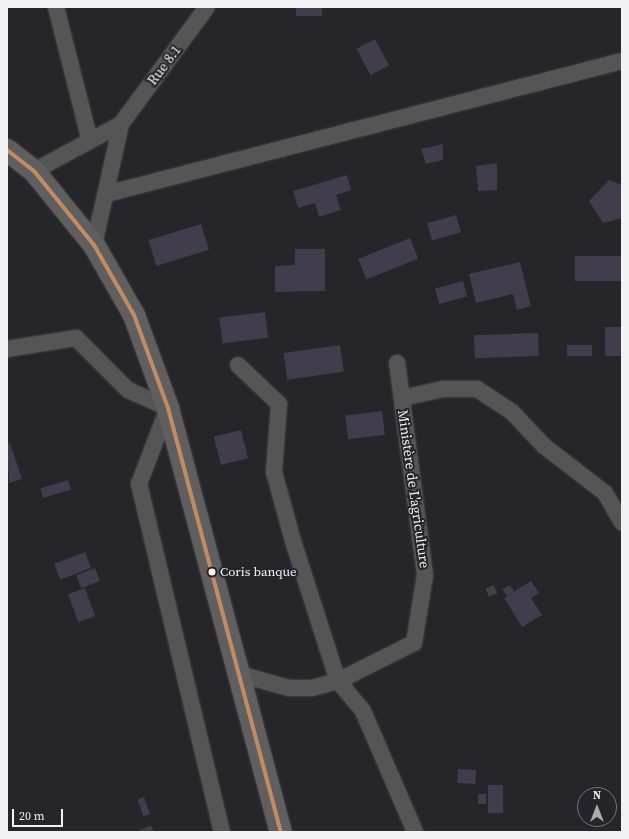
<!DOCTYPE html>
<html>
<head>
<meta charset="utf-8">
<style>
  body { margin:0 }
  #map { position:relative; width:629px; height:839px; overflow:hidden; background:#262529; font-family:"Source Serif 4",serif }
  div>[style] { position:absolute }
  .building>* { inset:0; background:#413d4c; transform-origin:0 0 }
  .roads { filter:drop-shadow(0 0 1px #434245) drop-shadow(0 0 1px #434245) }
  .street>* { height:16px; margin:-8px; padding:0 8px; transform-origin:8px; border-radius:8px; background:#565555 }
  .primary>* { height:22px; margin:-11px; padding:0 11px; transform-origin:11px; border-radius:11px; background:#605e5f }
  .bus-1>* { height:4px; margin:-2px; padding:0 2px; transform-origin:2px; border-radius:2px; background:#c18c65 }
  .dots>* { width:11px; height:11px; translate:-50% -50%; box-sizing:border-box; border:2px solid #25242a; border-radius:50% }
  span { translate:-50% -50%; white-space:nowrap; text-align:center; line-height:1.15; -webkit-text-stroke:4px #25242a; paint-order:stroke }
  .bus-label { font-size:13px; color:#f2f1f6 }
  .left { translate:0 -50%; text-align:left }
  .street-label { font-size:14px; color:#f2f1f6 }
  .frame { position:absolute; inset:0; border:8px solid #f2f1f6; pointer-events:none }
  .north { position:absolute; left:577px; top:787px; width:40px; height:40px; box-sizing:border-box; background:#25242a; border:1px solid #77767c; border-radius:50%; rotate:0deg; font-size:11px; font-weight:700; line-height:16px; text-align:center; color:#f2f1f6 }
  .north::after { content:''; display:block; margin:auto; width:14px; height:18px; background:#abaaae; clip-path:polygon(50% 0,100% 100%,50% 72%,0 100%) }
  .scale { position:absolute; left:12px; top:809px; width:51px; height:18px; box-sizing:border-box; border:2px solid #f2f1f6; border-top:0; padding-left:5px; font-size:12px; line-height:14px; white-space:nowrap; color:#f2f1f6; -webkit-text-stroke:3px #25242a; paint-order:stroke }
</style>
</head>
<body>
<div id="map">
  <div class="building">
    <div style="left:296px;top:7px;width:26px;height:9px"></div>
    <div style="left:375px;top:39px;width:30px;height:21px;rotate:62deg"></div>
    <div style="clip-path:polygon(443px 144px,443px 160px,426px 164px,421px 149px)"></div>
    <div style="clip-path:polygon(497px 163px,497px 190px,478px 191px,476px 166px)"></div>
    <div style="clip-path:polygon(347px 175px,351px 190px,336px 195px,341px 210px,319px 217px,315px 203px,298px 208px,293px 191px)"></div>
    <div style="clip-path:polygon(609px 180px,622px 185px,622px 218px,603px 223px,589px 201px)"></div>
    <div style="left:456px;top:215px;width:18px;height:30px;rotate:74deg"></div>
    <div style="left:201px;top:224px;width:27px;height:55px;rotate:73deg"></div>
    <div style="left:410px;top:238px;width:22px;height:56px;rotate:68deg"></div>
    <div style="clip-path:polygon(295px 249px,325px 249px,325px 291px,275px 292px,275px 266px,295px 265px)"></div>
    <div style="left:622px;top:256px;width:25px;height:47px;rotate:90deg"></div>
    <div style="clip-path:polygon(520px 262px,531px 306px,517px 310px,513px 294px,476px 303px,469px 274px)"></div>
    <div style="left:463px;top:281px;width:16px;height:29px;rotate:75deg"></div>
    <div style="left:265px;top:312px;width:26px;height:46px;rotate:83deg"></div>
    <div style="left:605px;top:327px;width:17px;height:29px"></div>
    <div style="left:538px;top:333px;width:23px;height:64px;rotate:88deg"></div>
    <div style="left:340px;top:345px;width:27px;height:57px;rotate:82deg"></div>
    <div style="left:592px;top:345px;width:11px;height:25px;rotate:90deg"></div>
    <div style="left:382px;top:411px;width:24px;height:37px;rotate:83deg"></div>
    <div style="left:241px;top:430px;width:29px;height:28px;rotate:76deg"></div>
    <div style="clip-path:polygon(10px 443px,22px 479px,9px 483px,7px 444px)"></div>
    <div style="left:68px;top:480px;width:10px;height:29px;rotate:73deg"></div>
    <div style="left:85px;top:552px;width:17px;height:33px;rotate:69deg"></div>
    <div style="left:95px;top:568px;width:14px;height:20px;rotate:69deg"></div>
    <div style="clip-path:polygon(531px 581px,539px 593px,531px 598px,542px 615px,522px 627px,504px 598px)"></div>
    <div style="left:494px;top:585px;width:9px;height:9px;rotate:69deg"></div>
    <div style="clip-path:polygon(510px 585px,514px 591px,507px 596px,502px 589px)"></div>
    <div style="left:85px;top:588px;width:30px;height:18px;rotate:70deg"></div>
    <div style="left:458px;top:769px;width:18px;height:14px;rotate:3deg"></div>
    <div style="left:488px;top:785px;width:15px;height:28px"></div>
    <div style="left:478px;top:794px;width:8px;height:10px"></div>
    <div style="left:144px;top:797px;width:18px;height:7px;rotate:71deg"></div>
    <div style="clip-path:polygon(151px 825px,154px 832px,135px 832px)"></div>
  </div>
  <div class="roads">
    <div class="street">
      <div style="left:56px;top:7px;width:138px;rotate:75.8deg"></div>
      <div style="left:121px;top:124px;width:145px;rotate:-53.7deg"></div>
      <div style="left:34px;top:171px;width:99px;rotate:-28.4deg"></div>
      <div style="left:121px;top:124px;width:124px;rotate:102.6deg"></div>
      <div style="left:106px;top:194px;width:533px;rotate:-14.45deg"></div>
      <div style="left:7px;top:349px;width:70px;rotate:-9.1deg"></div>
      <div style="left:76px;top:338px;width:74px;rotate:45deg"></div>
      <div style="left:128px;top:390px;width:44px;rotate:24.2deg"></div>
      <div style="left:168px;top:408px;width:81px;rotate:110.9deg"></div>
      <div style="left:139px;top:484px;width:358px;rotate:76.6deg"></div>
      <div style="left:238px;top:365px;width:57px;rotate:43.6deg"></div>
      <div style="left:279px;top:404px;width:68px;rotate:94.2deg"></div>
      <div style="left:274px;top:472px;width:72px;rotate:74.6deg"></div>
      <div style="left:293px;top:541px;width:147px;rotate:72.2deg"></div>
      <div style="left:338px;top:681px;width:39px;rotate:50deg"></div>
      <div style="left:363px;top:711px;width:132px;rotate:66.7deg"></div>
      <div style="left:402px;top:398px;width:42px;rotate:-12.4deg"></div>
      <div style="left:443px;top:389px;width:34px"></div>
      <div style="left:477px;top:389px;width:42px;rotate:33.3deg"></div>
      <div style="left:512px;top:412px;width:47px;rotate:46.7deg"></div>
      <div style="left:544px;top:446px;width:77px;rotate:37.6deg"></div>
      <div style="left:605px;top:493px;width:34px;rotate:60deg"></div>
      <div style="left:239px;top:674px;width:52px;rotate:15.6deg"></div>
      <div style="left:289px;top:688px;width:23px"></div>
      <div style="left:312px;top:688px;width:27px;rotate:-15deg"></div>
      <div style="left:338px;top:681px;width:85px;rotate:-26.6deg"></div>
      <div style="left:414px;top:643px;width:69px;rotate:-80.8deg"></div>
      <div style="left:425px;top:575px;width:214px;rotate:-97.5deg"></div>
    </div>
    <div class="primary">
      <div style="left:7px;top:150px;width:34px;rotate:38deg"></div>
      <div style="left:34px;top:171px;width:95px;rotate:51deg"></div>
      <div style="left:94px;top:245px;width:81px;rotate:60.3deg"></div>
      <div style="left:134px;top:315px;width:99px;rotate:69.9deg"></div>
      <div style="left:168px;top:408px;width:439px;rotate:75.1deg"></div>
    </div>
  </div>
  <div class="bus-1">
    <div style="left:7px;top:150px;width:34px;rotate:38deg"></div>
    <div style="left:34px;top:171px;width:95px;rotate:51deg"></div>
    <div style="left:94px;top:245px;width:81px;rotate:60.3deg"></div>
    <div style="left:134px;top:315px;width:99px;rotate:69.9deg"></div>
    <div style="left:168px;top:408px;width:439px;rotate:75.1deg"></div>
  </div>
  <div class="dots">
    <div style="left:212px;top:572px;background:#f2f1f6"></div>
  </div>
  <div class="bus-label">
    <span class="left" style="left:220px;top:572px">Coris banque</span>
  </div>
  <div class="street-label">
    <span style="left:164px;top:65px;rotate:-53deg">Rue 8.1</span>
    <span style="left:414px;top:489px;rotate:82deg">Ministère de L'agriculture</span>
  </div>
  <div class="frame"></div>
  <div class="north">N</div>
  <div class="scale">20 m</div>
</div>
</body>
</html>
